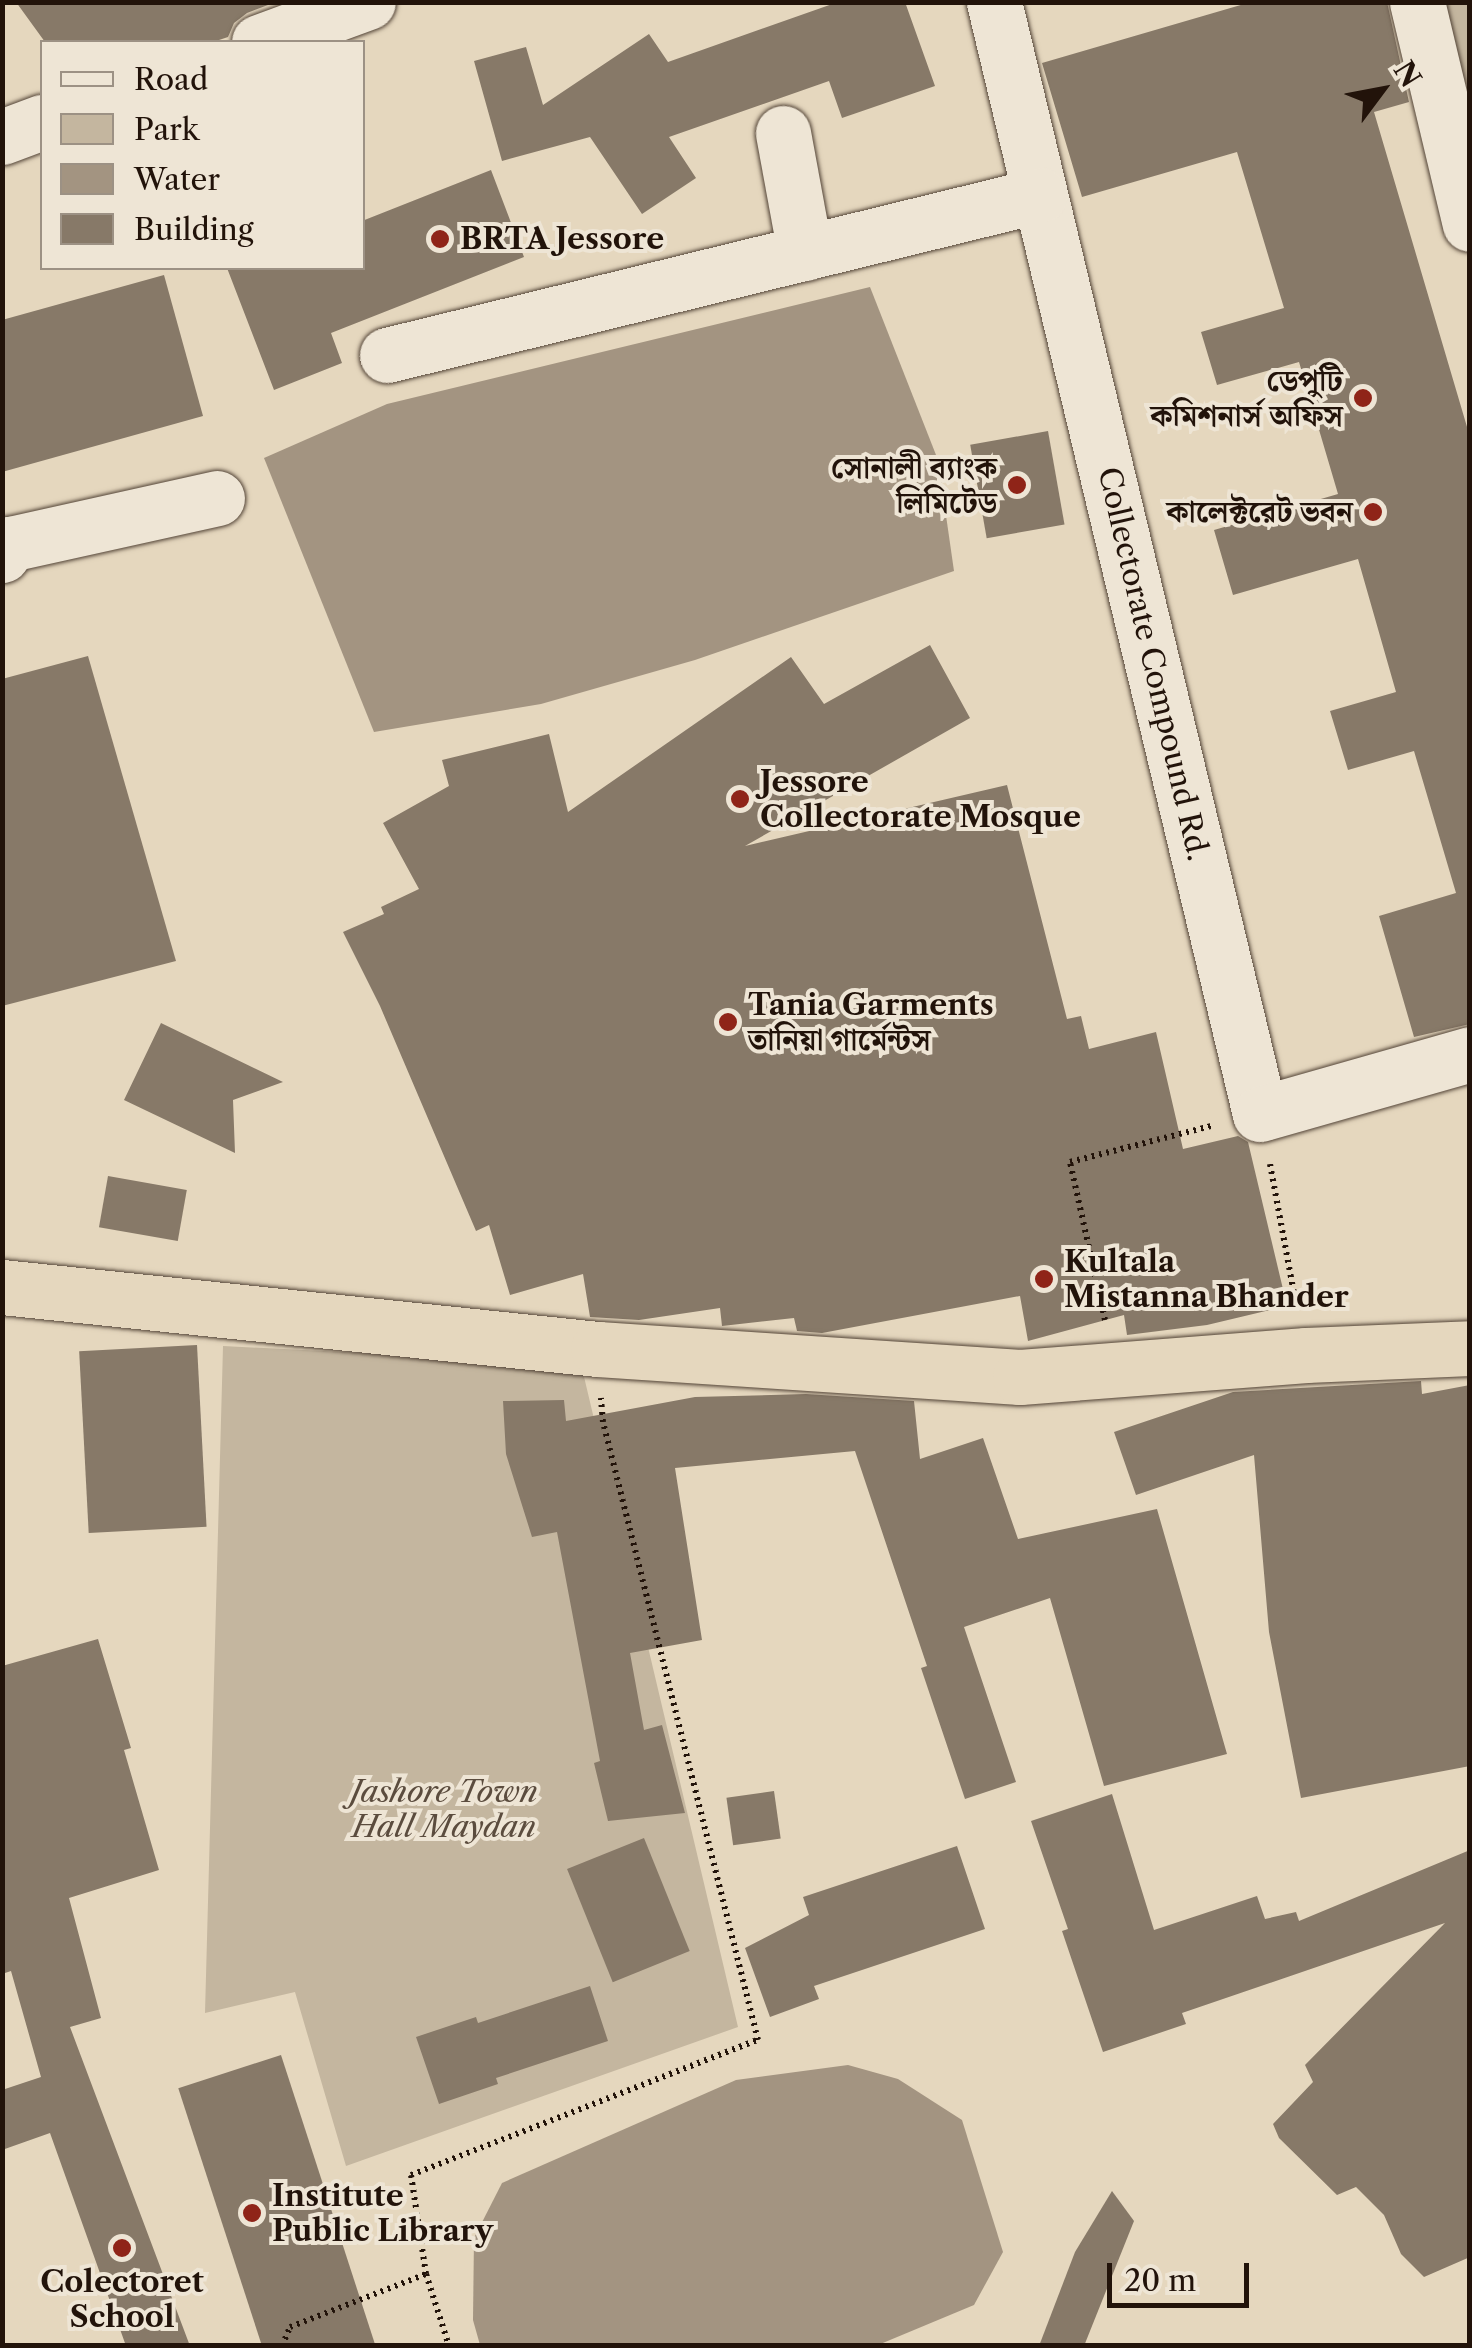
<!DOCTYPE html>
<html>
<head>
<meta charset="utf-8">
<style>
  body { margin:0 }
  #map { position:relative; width:1472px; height:2348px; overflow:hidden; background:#e5d7be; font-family:"Libre Caslon Text","Noto Serif Bengali",serif }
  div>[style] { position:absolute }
  .green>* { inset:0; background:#c4b69f }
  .water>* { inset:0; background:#a39481 }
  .building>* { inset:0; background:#877968; transform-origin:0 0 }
  .path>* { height:6px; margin-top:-3px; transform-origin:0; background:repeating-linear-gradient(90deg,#22130a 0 2.5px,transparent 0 7.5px) }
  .roads { filter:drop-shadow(0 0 2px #534437) drop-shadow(0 0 2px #534437) }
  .minor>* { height:55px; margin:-27.5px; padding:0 27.5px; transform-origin:27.5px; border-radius:27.5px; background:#eee5d5 }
  .highway>* { height:55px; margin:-27.5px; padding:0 27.5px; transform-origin:27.5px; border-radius:27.5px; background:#e5d7be }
  .dots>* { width:28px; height:28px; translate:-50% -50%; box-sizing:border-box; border:5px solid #eee5d5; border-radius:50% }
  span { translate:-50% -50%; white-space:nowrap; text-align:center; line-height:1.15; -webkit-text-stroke:8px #eee5d5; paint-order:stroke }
  .poi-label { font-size:30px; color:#22130a; font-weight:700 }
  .left { translate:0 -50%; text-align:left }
  .right { translate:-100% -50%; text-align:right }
  .street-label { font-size:30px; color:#22130a }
  .park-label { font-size:30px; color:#5b4c3e; font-style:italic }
  .frame { position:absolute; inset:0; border:5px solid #22130a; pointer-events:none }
  .legend { position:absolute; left:40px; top:40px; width:325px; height:230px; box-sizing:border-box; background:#eee5d5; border:2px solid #9c9184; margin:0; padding:12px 18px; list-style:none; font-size:30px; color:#22130a }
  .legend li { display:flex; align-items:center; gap:20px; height:50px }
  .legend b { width:50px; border:2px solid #9c9184 }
  .north { position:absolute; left:1332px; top:40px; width:100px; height:100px; -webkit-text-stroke:8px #eee5d5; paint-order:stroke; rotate:58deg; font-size:28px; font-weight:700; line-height:40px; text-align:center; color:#22130a }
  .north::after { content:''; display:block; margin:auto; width:35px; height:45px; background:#22130a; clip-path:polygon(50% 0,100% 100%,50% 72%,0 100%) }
  .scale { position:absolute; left:1107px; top:2263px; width:142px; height:45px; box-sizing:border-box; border:5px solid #22130a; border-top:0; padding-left:12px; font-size:30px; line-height:35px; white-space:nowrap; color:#22130a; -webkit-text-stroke:8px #eee5d5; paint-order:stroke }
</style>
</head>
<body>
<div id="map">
  <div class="green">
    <div style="clip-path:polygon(1446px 3px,1469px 3px,1469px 141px,1457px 93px)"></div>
    <div style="clip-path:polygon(223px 1346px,581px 1364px,738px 2027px,346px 2166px,295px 1992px,205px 2013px)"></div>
  </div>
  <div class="water">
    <div style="clip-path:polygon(870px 287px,938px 460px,954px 571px,695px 660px,541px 704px,374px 732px,264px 458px,387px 404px)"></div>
    <div style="clip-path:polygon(848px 2065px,898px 2079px,962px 2120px,1003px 2252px,974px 2305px,878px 2345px,480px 2345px,473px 2320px,474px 2238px,502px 2183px,736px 2080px)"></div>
  </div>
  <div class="building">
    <div style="clip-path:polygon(16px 2px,276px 2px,247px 13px,234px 23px,228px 37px,213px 42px,45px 42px)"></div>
    <div style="clip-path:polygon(838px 2px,905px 2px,935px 86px,842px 118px,829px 81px,669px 137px,696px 178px,642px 214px,590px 137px,502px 161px,474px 61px,526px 47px,543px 105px,649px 34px,668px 62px)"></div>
    <div style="clip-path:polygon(1251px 2px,1387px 2px,1409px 102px,1374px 112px,1470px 437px,1470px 1024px,1414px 1037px,1379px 916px,1456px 893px,1414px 751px,1348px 770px,1330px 711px,1396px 692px,1358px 559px,1233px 595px,1214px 530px,1338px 494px,1299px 362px,1217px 385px,1201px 332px,1284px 308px,1237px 152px,1082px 197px,1042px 63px)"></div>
    <div style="clip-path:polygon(491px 170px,524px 257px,331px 333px,342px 363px,274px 390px,227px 268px,362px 268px,362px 221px)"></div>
    <div style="clip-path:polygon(164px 275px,203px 416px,2px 472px,2px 320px)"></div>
    <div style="left:1048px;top:431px;width:95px;height:79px;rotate:80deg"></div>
    <div style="clip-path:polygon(930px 645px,970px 718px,745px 846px,1007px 785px,1067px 1019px,1081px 1016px,1089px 1049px,1156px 1032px,1183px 1149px,1238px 1136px,1248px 1142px,1287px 1306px,1207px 1325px,1127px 1335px,1124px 1315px,1028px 1341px,1020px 1296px,822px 1333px,797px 1331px,794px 1318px,722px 1326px,720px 1308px,639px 1320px,590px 1317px,583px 1274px,510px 1295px,489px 1225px,476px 1231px,380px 1006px,343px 932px,384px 914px,381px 907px,419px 889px,383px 823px,449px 786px,442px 760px,549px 734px,568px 812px,791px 657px,824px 704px)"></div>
    <div style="clip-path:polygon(88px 656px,176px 961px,2px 1006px,2px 679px)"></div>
    <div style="clip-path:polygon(161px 1023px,283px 1082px,233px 1100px,235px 1153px,124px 1100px)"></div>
    <div style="left:108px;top:1176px;width:80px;height:52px;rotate:10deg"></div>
    <div style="left:197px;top:1345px;width:182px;height:118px;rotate:87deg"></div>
    <div style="clip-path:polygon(1421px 1381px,1422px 1394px,1470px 1385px,1470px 1766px,1301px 1798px,1269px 1632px,1254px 1455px,1136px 1495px,1114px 1432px,1233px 1392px)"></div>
    <div style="clip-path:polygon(806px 1394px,914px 1401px,920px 1459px,983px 1438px,1018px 1539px,1157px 1509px,1227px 1754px,1104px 1786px,1050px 1598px,964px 1627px,1016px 1782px,965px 1799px,921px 1668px,927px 1666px,855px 1451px,675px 1468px,702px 1640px,630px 1653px,644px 1730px,662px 1725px,685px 1813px,608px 1821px,594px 1763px,600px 1761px,557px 1532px,532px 1537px,506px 1454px,503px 1401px,564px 1400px,566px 1421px,695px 1397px)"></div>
    <div style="clip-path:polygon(98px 1639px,131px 1748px,124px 1750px,159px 1870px,69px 1898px,101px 2018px,70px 2027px,190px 2346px,126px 2346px,50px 2133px,2px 2150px,2px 2090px,41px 2077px,11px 1971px,2px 1974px,2px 1666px)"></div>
    <div style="left:774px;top:1791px;width:48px;height:48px;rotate:82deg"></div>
    <div style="clip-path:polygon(1112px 1794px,1154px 1930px,1257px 1896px,1265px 1919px,1296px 1912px,1299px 1921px,1470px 1850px,1470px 2257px,1424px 2277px,1401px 2254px,1384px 2215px,1356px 2187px,1337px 2195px,1279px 2138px,1273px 2124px,1313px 2082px,1305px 2065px,1445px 1923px,1182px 2013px,1186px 2024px,1103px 2052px,1062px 1931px,1068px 1929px,1031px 1821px)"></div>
    <div style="left:644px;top:1838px;width:122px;height:83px;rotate:68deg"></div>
    <div style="clip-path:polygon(957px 1846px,985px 1929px,814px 1986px,819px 1999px,770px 2017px,745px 1948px,809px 1915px,803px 1897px)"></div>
    <div style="clip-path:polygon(590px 1986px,608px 2041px,496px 2078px,498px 2084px,439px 2104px,416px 2037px,476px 2017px,478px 2023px)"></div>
    <div style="left:281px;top:2055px;width:305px;height:108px;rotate:72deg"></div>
    <div style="clip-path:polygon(1112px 2191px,1134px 2221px,1084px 2346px,1039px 2346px,1075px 2252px)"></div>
  </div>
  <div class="path">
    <div style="left:1270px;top:1164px;width:142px;rotate:79.5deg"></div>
    <div style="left:1105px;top:1320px;width:162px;rotate:-102.5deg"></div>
    <div style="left:1070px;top:1162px;width:146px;rotate:-14.3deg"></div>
    <div style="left:426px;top:2274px;width:100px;rotate:-98.6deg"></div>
    <div style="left:411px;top:2175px;width:372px;rotate:-21.3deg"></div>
    <div style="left:758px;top:2040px;width:637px;rotate:-104.08deg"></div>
    <div style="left:603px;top:1422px;width:24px;rotate:-95deg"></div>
    <div style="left:282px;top:2346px;width:21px;rotate:-67deg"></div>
    <div style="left:290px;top:2327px;width:146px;rotate:-21.3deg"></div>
    <div style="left:426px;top:2274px;width:76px;rotate:72.3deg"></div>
  </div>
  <div class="roads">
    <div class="minor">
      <div style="left:994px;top:2px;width:1143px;rotate:76.55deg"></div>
      <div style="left:1260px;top:1114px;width:218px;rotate:-15.9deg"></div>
      <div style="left:1417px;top:2px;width:228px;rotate:76.6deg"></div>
      <div style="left:259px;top:42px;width:116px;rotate:-20.2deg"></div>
      <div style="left:783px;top:133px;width:122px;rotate:79.6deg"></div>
      <div style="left:2px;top:137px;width:43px;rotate:-20.6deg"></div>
      <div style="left:387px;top:355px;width:672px;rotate:-13.77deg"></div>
      <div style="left:2px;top:555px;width:14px;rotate:-54deg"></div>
      <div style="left:10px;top:544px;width:212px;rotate:-12.5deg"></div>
    </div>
    <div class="highway">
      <div style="left:2px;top:1287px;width:599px;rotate:5.94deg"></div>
      <div style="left:598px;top:1349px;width:423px;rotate:3.8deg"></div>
      <div style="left:1020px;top:1377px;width:287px;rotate:-4.4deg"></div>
      <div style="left:1306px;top:1355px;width:164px;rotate:-2.4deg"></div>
    </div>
  </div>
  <div class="dots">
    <div style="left:440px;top:239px;background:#8f2418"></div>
    <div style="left:1363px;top:398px;background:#8f2418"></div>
    <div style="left:1017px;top:485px;background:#8f2418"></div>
    <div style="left:1373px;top:512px;background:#8f2418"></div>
    <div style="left:740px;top:799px;background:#8f2418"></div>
    <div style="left:728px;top:1022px;background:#8f2418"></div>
    <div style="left:1044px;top:1279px;background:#8f2418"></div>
    <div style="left:252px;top:2213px;background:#8f2418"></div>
    <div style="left:122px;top:2248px;background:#8f2418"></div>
  </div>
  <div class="poi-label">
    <span class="left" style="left:460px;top:239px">BRTA Jessore</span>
    <span class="right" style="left:1343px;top:398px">ডেপুটি<br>কমিশনার্স অফিস</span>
    <span class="right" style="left:997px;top:485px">সোনালী ব্যাংক<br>লিমিটেড</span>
    <span class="right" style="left:1353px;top:512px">কালেক্টরেট ভবন</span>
    <span class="left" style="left:760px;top:799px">Jessore<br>Collectorate Mosque</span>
    <span class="left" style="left:748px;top:1022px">Tania Garments<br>তানিয়া গার্মেন্টস</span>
    <span class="left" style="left:1064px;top:1279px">Kultala<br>Mistanna Bhander</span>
    <span class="left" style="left:272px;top:2213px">Institute<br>Public Library</span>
    <span style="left:122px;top:2299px">Colectoret<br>School</span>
  </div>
  <div class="street-label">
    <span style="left:1153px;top:664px;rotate:77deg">Collectorate Compound Rd.</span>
  </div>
  <div class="park-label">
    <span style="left:444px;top:1809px">Jashore Town<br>Hall Maydan</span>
  </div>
  <div class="frame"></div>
  <ul class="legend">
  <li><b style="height:12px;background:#eee5d5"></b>Road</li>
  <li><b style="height:28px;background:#c4b69f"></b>Park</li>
  <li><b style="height:28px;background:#a39481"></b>Water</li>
  <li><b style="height:28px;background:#877968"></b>Building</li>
  </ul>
  <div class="north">N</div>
  <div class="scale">20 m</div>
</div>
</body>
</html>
